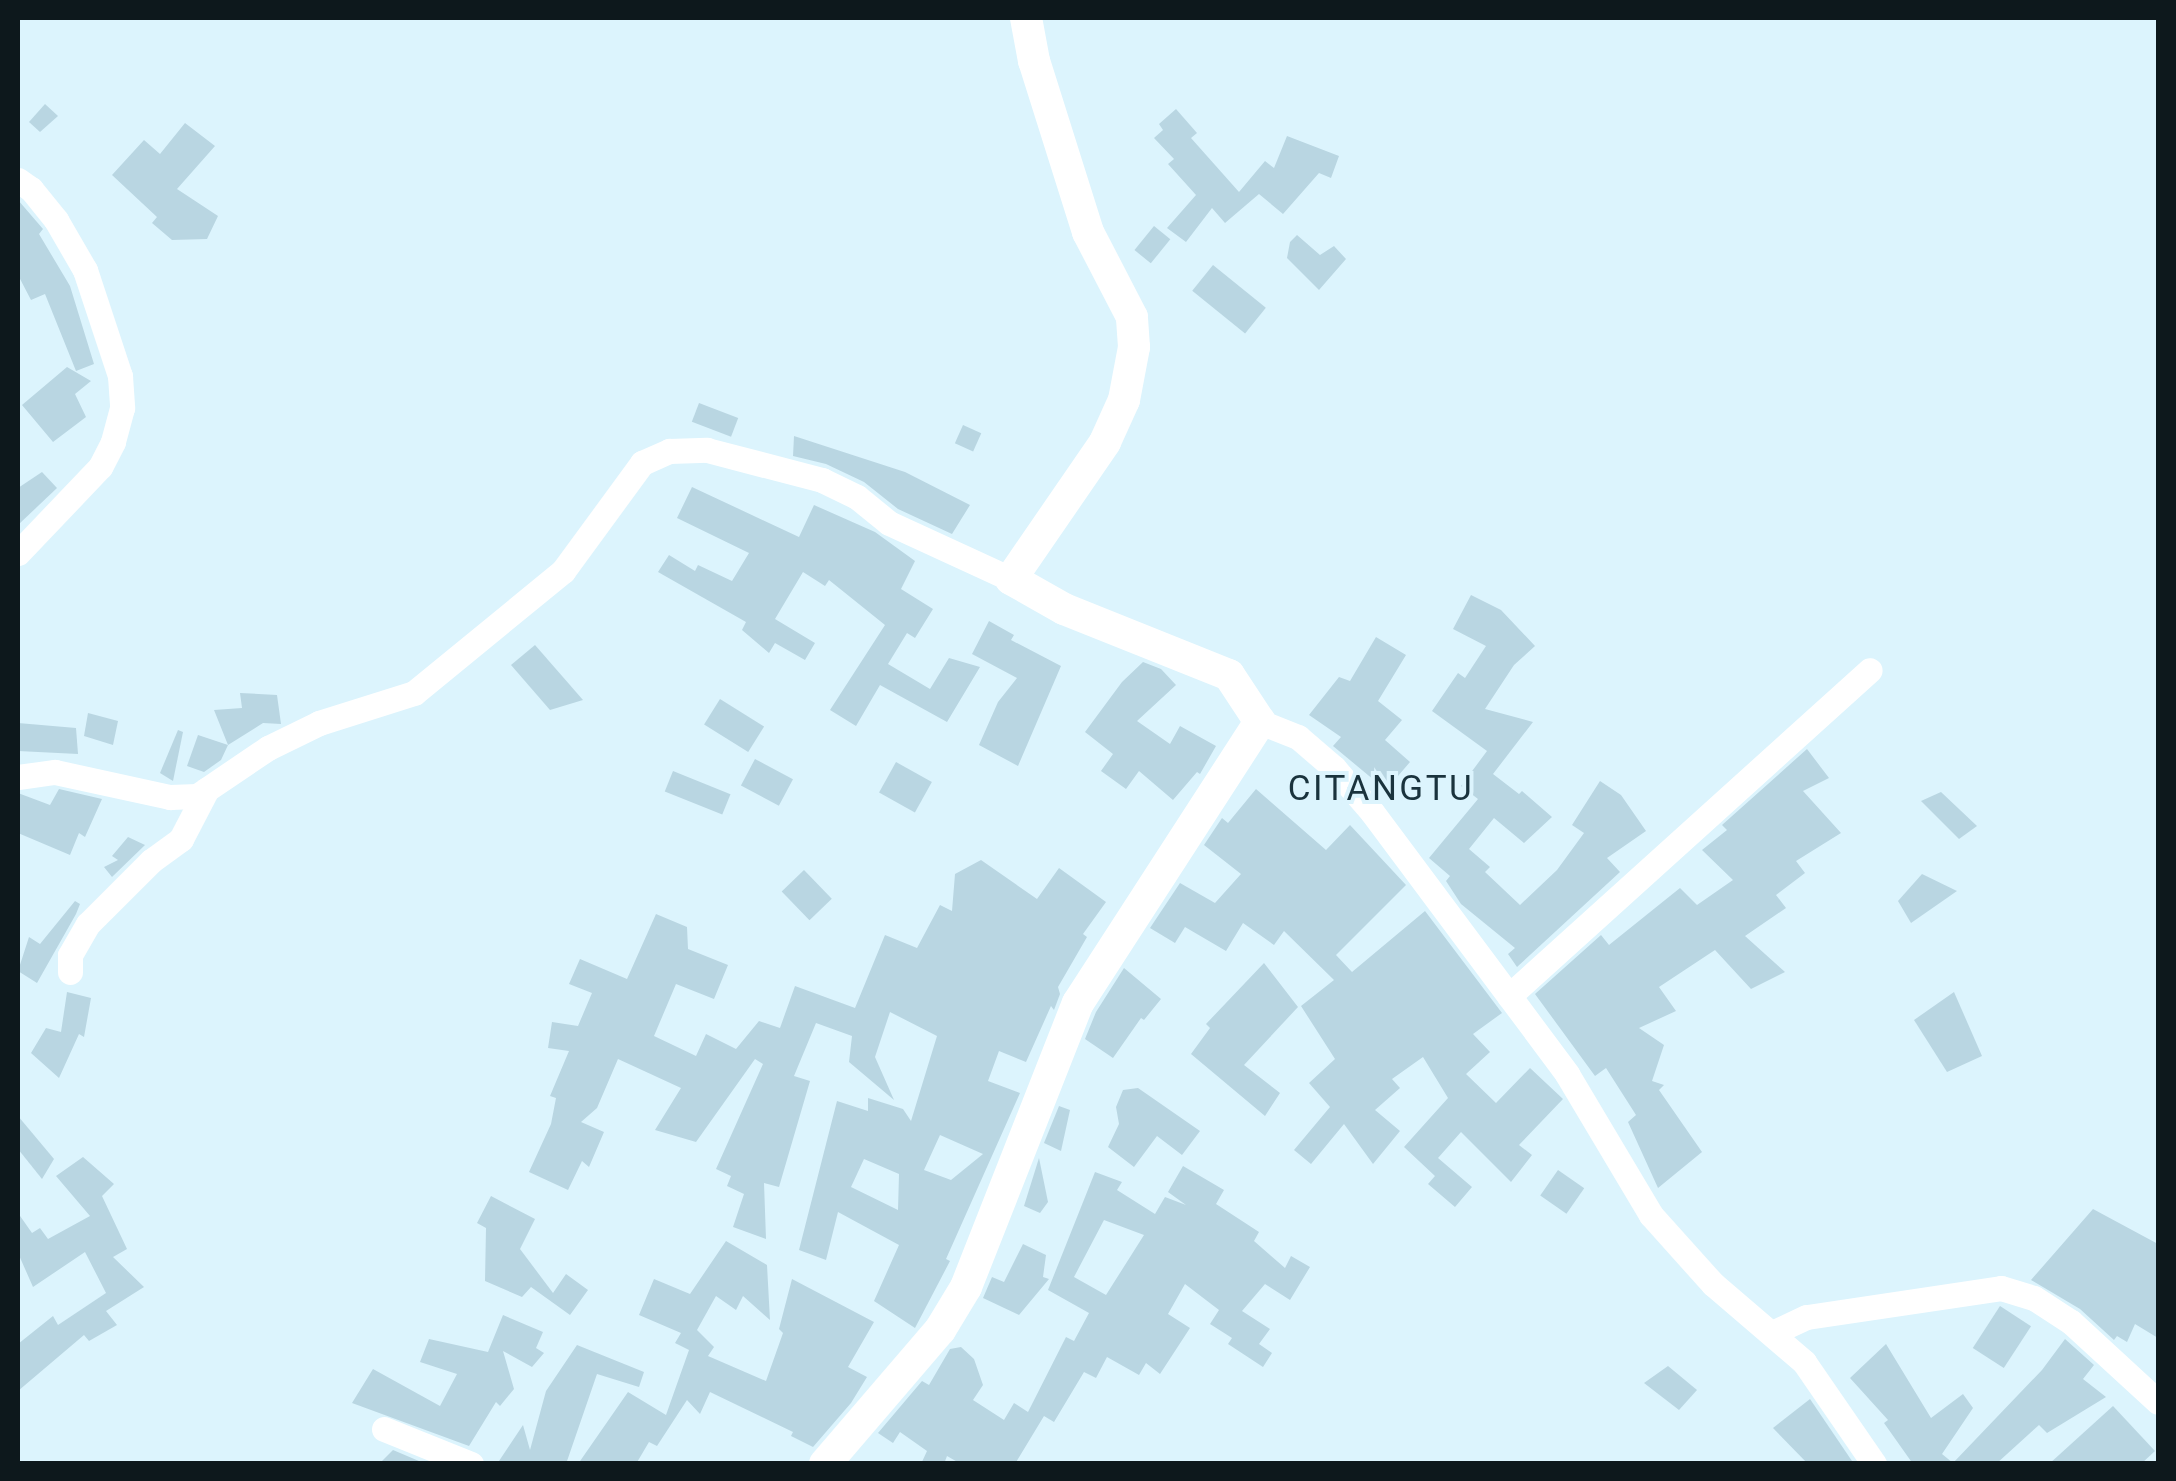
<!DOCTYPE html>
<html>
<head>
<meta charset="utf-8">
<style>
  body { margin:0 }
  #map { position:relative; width:2176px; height:1481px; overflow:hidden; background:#dcf4fd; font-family:Roboto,sans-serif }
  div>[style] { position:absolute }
  .building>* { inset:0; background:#b9d6e2; transform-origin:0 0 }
  .minor>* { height:25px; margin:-12.5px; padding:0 12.5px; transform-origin:12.5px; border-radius:12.5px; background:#fff }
  .tertiary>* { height:32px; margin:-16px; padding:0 16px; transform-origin:16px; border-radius:16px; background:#fff }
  span { translate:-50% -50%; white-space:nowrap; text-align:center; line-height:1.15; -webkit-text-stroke:8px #dcf4fd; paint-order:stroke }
  .quarter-label { font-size:35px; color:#1a333d; letter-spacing:2.5px }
  .frame { position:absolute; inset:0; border:20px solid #0d181c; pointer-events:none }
</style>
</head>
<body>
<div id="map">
  <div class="building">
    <div style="clip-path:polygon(45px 104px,58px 116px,40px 132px,29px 122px)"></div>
    <div style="clip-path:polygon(1176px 109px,1197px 133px,1191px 138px,1239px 192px,1265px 161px,1274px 168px,1287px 136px,1339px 156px,1331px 178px,1319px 173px,1283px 214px,1259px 194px,1225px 223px,1212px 208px,1186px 242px,1167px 228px,1196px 195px,1168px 164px,1174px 159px,1154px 138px,1163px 130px,1159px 124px)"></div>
    <div style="clip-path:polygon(185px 123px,215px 146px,177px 189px,218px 216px,207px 239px,172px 240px,152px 223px,157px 217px,112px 175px,144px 140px,160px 154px)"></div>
    <div style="clip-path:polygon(18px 200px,43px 229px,39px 234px,70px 286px,94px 364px,76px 371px,45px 294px,31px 300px,18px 275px)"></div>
    <div style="left:1154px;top:226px;width:21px;height:31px;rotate:39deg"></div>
    <div style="clip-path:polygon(1297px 235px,1320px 255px,1334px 246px,1346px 259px,1319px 290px,1287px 258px,1290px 242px)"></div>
    <div style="left:1213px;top:265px;width:68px;height:33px;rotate:39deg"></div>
    <div style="clip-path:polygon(67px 367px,91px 381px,75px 394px,86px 417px,53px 442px,22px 405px)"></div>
    <div style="left:699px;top:403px;width:42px;height:20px;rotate:21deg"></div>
    <div style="left:963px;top:425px;width:20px;height:20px;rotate:24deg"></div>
    <div style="clip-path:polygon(794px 436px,905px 472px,970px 505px,952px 534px,898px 509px,864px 482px,826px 464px,793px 456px)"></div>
    <div style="clip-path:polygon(42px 472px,57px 488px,18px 525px,18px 488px)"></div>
    <div style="clip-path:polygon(692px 487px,799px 537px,814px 505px,875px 532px,915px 561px,901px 589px,933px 609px,915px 638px,907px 633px,888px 664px,930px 689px,949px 658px,980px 667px,947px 722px,880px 685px,856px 726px,830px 710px,885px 625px,829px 580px,825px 586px,803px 572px,775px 619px,815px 643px,805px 660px,775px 643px,769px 653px,742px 630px,746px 622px,658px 572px,669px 555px,695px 571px,698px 565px,732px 581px,749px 553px,677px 518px)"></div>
    <div style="clip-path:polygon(1471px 595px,1501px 610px,1535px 646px,1514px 665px,1485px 709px,1533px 722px,1493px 774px,1519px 794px,1522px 791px,1552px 817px,1524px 843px,1494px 818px,1469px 849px,1490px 867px,1485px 872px,1520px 905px,1557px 870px,1584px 833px,1572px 825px,1600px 781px,1621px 795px,1646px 831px,1607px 858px,1620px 872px,1517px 967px,1508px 954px,1515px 948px,1461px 904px,1446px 881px,1450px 876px,1429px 858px,1478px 799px,1461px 786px,1487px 751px,1432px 711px,1458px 673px,1465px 678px,1486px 646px,1453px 629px)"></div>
    <div style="clip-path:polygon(989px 621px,1014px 635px,1011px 640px,1061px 666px,1018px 766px,979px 745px,998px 702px,1017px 678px,972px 654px)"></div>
    <div style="clip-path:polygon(1376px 637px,1406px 655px,1378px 701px,1402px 720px,1385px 740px,1410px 762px,1386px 790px,1333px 746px,1341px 737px,1309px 715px,1339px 677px,1350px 681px)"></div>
    <div style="clip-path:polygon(535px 645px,583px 700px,550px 710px,511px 665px)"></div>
    <div style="clip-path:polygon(1143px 662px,1161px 669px,1176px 685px,1137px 721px,1170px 744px,1180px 726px,1216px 746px,1200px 774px,1197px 772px,1173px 800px,1139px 771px,1126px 789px,1101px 771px,1113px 754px,1085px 732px,1122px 682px)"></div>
    <div style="clip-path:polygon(240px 693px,277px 695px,281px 724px,263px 723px,228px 745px,214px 710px,242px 708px)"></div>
    <div style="left:720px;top:699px;width:52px;height:30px;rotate:32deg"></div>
    <div style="clip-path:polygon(88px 713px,118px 721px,113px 745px,84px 736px)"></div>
    <div style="clip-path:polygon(18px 723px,76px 728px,78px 754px,18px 751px)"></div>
    <div style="clip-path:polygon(178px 730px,183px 732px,173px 781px,160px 773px)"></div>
    <div style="clip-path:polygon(198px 735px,228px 745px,221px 760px,204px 772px,187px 766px)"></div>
    <div style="clip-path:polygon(1807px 749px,1829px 778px,1803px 791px,1841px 833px,1796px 861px,1805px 873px,1776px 895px,1786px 908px,1745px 936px,1785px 972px,1751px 989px,1715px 950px,1659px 987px,1676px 1011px,1639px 1028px,1664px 1045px,1652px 1081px,1664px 1085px,1659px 1090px,1702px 1152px,1658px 1188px,1628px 1122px,1636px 1115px,1606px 1068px,1595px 1076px,1535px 994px,1601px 935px,1609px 945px,1680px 888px,1697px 905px,1733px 880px,1702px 850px,1727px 830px,1722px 825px)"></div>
    <div style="left:755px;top:759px;width:43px;height:30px;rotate:28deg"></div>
    <div style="left:896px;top:762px;width:41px;height:35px;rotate:29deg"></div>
    <div style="left:673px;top:771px;width:62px;height:22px;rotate:22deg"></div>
    <div style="clip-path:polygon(59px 789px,102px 799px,85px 837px,79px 833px,70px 855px,18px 833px,18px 793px,50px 805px)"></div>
    <div style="clip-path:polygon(1256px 789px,1326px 850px,1350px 825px,1406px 885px,1336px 955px,1352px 972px,1425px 911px,1502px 1013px,1473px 1034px,1490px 1052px,1466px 1074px,1496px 1103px,1530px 1068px,1563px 1099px,1519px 1145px,1532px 1155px,1511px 1182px,1461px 1132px,1438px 1158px,1472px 1187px,1455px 1207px,1428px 1184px,1435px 1176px,1404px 1147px,1448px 1098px,1423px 1057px,1392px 1079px,1400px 1088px,1375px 1110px,1400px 1131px,1373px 1164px,1344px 1124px,1311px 1164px,1294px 1150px,1330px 1107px,1309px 1083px,1335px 1059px,1301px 1006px,1334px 980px,1284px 931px,1274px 945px,1243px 923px,1226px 951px,1185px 927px,1175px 943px,1150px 928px,1180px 883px,1215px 903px,1241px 874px,1204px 845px,1222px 818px,1228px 823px)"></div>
    <div style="clip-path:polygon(1941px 792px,1977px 826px,1959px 839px,1921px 801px)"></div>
    <div style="clip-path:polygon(128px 837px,145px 845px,112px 877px,104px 867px,118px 860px,112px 856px)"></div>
    <div style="clip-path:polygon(evenodd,981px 860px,1037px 899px,1059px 868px,1106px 902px,1083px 934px,1087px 937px,1058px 987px,1060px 994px,1054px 1010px,1051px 1006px,1026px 1062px,999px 1051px,988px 1081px,1020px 1093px,946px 1259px,950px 1261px,915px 1328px,874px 1301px,899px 1245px,838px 1212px,826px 1260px,799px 1250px,837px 1101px,868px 1111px,868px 1098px,903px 1109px,911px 1121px,937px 1036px,890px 1012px,875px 1057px,894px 1100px,849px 1062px,852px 1036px,816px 1023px,794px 1076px,810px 1081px,779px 1187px,764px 1183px,766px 1239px,733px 1227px,744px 1194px,727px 1186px,731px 1176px,716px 1169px,763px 1064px,755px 1059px,696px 1142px,655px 1130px,681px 1088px,618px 1059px,597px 1108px,581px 1122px,604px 1132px,589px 1167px,582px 1161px,568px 1190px,529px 1172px,551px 1124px,556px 1098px,550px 1096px,569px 1051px,548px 1048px,552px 1022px,578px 1026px,592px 993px,569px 984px,580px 959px,627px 979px,656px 914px,687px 927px,688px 949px,728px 965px,714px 999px,676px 984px,654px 1036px,696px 1056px,706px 1034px,736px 1049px,759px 1021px,780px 1028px,795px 986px,855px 1008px,885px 935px,917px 948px,940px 905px,952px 911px,955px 874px,981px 860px,940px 1135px,983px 1154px,951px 1180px,924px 1170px,940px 1135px,981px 860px,864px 1159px,899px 1174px,898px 1210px,851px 1187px,864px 1159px)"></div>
    <div style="left:804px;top:870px;width:40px;height:31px;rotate:46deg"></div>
    <div style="clip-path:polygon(1922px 874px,1957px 891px,1911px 923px,1898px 901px)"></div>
    <div style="clip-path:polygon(75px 901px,80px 904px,76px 914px,37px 983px,18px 971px,29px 937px,40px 944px)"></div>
    <div style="clip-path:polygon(1264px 963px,1298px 1007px,1244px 1065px,1280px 1093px,1265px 1116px,1191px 1054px,1210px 1028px,1206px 1024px)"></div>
    <div style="clip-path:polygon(1124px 968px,1161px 999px,1144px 1020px,1141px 1018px,1113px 1058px,1085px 1039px,1096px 1012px)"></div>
    <div style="clip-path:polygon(67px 992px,91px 998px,84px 1037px,79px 1034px,59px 1078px,31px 1053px,46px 1028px,61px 1032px)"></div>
    <div style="clip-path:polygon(1954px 992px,1982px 1056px,1947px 1072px,1914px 1020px)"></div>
    <div style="clip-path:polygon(1138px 1088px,1200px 1131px,1182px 1155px,1157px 1136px,1134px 1167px,1108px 1147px,1119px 1124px,1116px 1107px,1123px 1090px)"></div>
    <div style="clip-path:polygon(1059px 1106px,1070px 1110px,1061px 1151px,1044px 1143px)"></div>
    <div style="clip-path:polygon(18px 1116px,54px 1159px,42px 1179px,18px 1149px)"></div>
    <div style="clip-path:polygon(83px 1157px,114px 1184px,102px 1196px,127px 1249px,113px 1257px,144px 1287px,106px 1311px,117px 1325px,89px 1341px,84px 1335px,18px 1391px,18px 1344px,53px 1316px,58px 1325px,106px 1293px,85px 1252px,33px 1287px,18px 1253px,18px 1213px,32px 1233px,40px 1228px,48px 1239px,90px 1216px,56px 1176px)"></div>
    <div style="clip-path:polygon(1039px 1158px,1048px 1202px,1040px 1213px,1024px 1206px)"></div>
    <div style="clip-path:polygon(evenodd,1183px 1166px,1224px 1190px,1216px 1204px,1259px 1232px,1254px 1241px,1285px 1268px,1291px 1256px,1310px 1267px,1290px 1300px,1265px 1284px,1242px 1311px,1270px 1329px,1259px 1344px,1272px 1353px,1263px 1367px,1228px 1344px,1232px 1338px,1210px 1324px,1219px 1310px,1185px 1284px,1168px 1314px,1190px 1328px,1160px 1374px,1146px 1363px,1139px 1375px,1107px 1357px,1096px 1378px,1084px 1372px,1054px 1422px,1044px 1416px,1015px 1464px,961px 1464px,947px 1456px,944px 1464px,921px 1464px,927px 1451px,900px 1432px,893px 1443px,878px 1433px,922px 1381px,929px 1385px,950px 1349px,961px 1347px,974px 1359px,983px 1385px,973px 1400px,1004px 1420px,1014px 1403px,1028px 1412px,1066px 1337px,1074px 1341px,1089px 1313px,1048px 1290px,1095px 1172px,1122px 1182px,1117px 1190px,1155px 1214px,1165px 1197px,1186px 1205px,1168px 1192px,1183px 1166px,1104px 1220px,1144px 1235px,1106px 1295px,1074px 1277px,1104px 1220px)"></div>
    <div style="left:1558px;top:1170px;width:32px;height:31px;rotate:35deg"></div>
    <div style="clip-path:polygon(491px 1196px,535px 1219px,520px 1249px,553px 1293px,566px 1274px,588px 1290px,570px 1315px,531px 1287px,522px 1297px,485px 1281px,486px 1228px,477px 1223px)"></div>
    <div style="clip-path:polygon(2093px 1209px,2158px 1244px,2158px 1338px,2135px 1324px,2127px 1342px,2117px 1336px,2114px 1340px,2080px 1309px,2031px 1280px)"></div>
    <div style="clip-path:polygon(726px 1241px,767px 1265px,770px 1320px,743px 1296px,736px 1310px,716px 1296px,697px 1330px,714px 1347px,708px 1356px,766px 1381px,783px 1333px,779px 1329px,792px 1279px,874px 1322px,848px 1367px,867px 1377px,851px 1403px,813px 1447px,791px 1436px,793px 1432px,710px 1392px,700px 1414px,687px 1400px,657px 1446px,649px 1442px,636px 1464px,578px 1464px,628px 1392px,666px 1415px,689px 1350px,675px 1343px,681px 1333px,639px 1315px,654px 1279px,690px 1294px)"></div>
    <div style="clip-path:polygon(1023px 1244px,1046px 1255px,1043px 1277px,1049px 1279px,1019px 1315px,983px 1298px,992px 1277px,1004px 1282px)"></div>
    <div style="left:2000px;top:1306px;width:37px;height:50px;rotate:33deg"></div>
    <div style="clip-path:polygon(503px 1315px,543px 1332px,536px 1348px,544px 1353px,532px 1367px,503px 1351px,514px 1389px,500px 1406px,496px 1402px,469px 1446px,352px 1403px,373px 1369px,440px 1406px,457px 1374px,420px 1362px,429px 1339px,488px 1352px)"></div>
    <div style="clip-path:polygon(2065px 1339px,2094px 1365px,2083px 1379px,2106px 1397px,2047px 1433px,2039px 1425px,1996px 1464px,1913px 1464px,1884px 1423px,1888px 1420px,1850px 1378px,1886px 1344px,1931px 1418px,1963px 1394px,1973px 1408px,1942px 1454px,1953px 1463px,2042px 1370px)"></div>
    <div style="clip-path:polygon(577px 1345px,644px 1372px,639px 1387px,597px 1374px,566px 1464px,497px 1464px,523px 1425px,530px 1450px,546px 1391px)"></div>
    <div style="clip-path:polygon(1668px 1366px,1697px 1390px,1679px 1410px,1644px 1383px)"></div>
    <div style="clip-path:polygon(1810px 1399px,1854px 1464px,1808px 1464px,1773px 1428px)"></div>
    <div style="clip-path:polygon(2113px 1406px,2155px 1451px,2141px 1464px,2049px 1464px)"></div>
    <div style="clip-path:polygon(393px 1450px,426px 1464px,379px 1464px)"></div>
  </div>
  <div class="minor">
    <div style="left:18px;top:180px;width:16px;rotate:35deg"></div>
    <div style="left:31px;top:189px;width:40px;rotate:51deg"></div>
    <div style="left:56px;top:220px;width:58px;rotate:59.9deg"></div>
    <div style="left:85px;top:270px;width:112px;rotate:71.7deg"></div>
    <div style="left:120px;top:376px;width:32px;rotate:86deg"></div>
    <div style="left:122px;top:408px;width:35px;rotate:105deg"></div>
    <div style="left:113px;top:442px;width:28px;rotate:117deg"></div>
    <div style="left:100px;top:467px;width:119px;rotate:133.6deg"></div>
    <div style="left:1260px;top:722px;width:41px;rotate:21.5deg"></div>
    <div style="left:1298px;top:737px;width:48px;rotate:40.7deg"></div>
    <div style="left:1334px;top:768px;width:58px;rotate:49.2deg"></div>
    <div style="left:1372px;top:812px;width:327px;rotate:53.3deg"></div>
    <div style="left:1567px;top:1074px;width:164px;rotate:59.2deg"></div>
    <div style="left:1651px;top:1215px;width:93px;rotate:48.1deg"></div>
    <div style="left:1713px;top:1284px;width:120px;rotate:40.6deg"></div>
    <div style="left:1804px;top:1362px;width:124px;rotate:55.5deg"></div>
    <div style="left:18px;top:777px;width:37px;rotate:-8deg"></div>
    <div style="left:55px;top:772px;width:118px;rotate:12.3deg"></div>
    <div style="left:170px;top:797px;width:27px;rotate:-2deg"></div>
    <div style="left:197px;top:796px;width:86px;rotate:-34.1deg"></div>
    <div style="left:268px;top:748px;width:57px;rotate:-26.1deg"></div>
    <div style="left:319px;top:723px;width:100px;rotate:-17.5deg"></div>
    <div style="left:414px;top:693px;width:193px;rotate:-39.3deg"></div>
    <div style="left:563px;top:571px;width:134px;rotate:-53.8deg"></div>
    <div style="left:642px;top:463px;width:30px;rotate:-24deg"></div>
    <div style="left:669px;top:451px;width:38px;rotate:-2deg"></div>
    <div style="left:707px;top:450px;width:119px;rotate:14.6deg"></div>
    <div style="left:822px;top:480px;width:39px;rotate:26deg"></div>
    <div style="left:857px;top:497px;width:41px;rotate:39.1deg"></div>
    <div style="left:889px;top:523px;width:134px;rotate:24.7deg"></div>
    <div style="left:70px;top:972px;width:17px;rotate:-90deg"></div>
    <div style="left:70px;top:955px;width:36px;rotate:-60deg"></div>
    <div style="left:88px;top:924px;width:89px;rotate:-45deg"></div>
    <div style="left:151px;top:861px;width:37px;rotate:-36deg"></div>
    <div style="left:181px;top:839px;width:56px;rotate:-62.5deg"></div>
    <div style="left:1509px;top:996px;width:486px;rotate:-42.1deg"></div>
    <div style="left:1772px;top:1333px;width:38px;rotate:-25deg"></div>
    <div style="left:1807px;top:1317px;width:196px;rotate:-8.5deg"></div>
    <div style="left:2001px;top:1288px;width:34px;rotate:17deg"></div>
    <div style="left:2034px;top:1298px;width:44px;rotate:33deg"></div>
    <div style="left:2071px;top:1322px;width:118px;rotate:42.6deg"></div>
    <div style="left:384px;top:1429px;width:94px;rotate:21.9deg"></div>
  </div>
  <div class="tertiary">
    <div style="left:825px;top:1464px;width:177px;rotate:-49.4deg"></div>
    <div style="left:940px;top:1330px;width:50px;rotate:-58.8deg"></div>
    <div style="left:966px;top:1287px;width:305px;rotate:-68.5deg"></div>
    <div style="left:1078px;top:1003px;width:335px;rotate:-57.1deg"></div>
    <div style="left:1260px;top:722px;width:56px;rotate:-123.4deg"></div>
    <div style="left:1229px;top:675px;width:178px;rotate:-158.2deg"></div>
    <div style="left:1064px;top:609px;width:61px;rotate:-150.5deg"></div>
    <div style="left:1011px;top:579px;width:166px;rotate:-55.5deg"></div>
    <div style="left:1105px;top:442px;width:46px;rotate:-65.7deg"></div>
    <div style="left:1124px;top:400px;width:54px;rotate:-79.3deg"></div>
    <div style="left:1134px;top:347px;width:30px;rotate:-94deg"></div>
    <div style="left:1132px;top:317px;width:96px;rotate:-117.4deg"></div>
    <div style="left:1088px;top:232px;width:179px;rotate:-107.5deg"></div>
    <div style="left:1034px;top:61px;width:44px;rotate:-100.5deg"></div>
  </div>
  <div class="quarter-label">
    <span style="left:1381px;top:789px">CITANGTU</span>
  </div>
  <div class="frame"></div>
</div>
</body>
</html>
